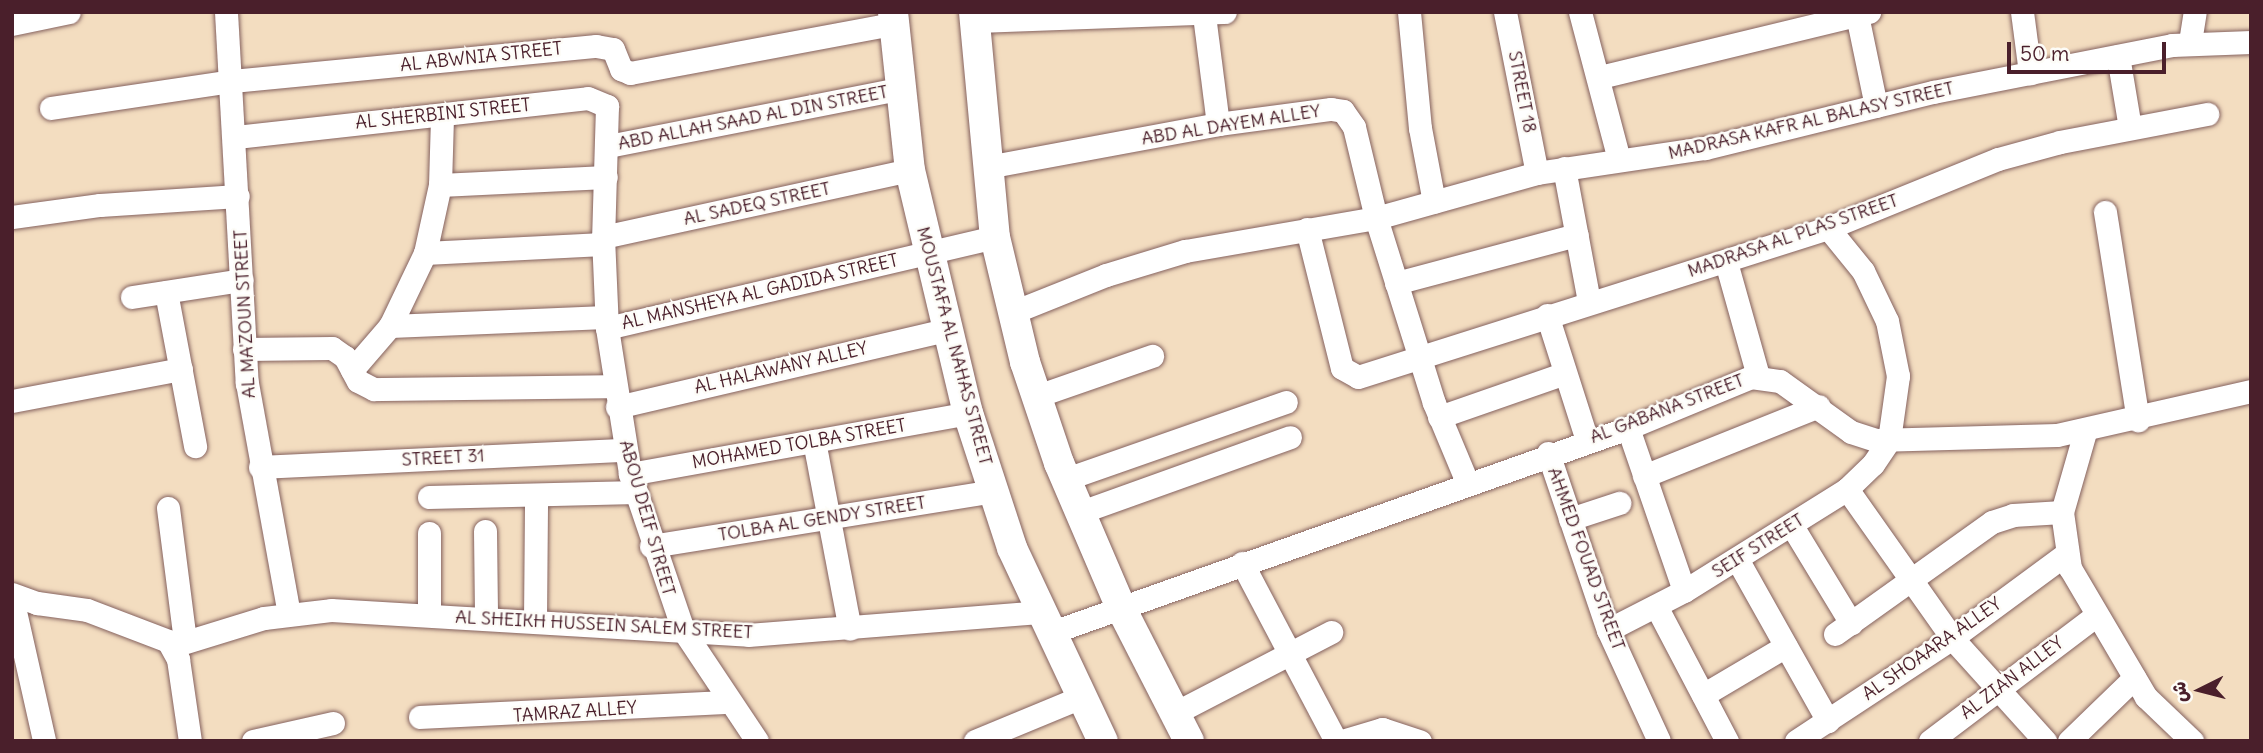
<!DOCTYPE html>
<html>
<head>
<meta charset="utf-8">
<style>
  body { margin:0 }
  #map { position:relative; width:2263px; height:753px; overflow:hidden; background:#f3ddc0; font-family:Delius,"Playpen Sans Arabic",sans-serif }
  div>[style] { position:absolute }
  .roads { filter:drop-shadow(0 0 2px #85625f) drop-shadow(0 0 2px #85625f) }
  .minor>* { height:23px; margin:-11.5px; padding:0 11.5px; transform-origin:11.5px; border-radius:11.5px; background:#fff }
  .tertiary>* { height:30px; margin:-15px; padding:0 15px; transform-origin:15px; border-radius:15px; background:#fff }
  span { translate:-50% -50%; white-space:nowrap; text-align:center; line-height:1.15; -webkit-text-stroke:5px #fdfcf7; paint-order:stroke }
  .street-label { font-size:18px; color:#4a1f2b }
  .frame { position:absolute; inset:0; border:14px solid #4a1f2b; pointer-events:none }
  .north { position:absolute; left:2165px; top:655px; width:70px; height:70px; -webkit-text-stroke:5px #fdfcf7; paint-order:stroke; rotate:264deg; font-size:19px; font-weight:700; line-height:28px; text-align:center; color:#4a1f2b }
  .north::after { content:''; display:block; margin:auto; width:24px; height:32px; background:#4a1f2b; clip-path:polygon(50% 0,100% 100%,50% 72%,0 100%) }
  .scale { position:absolute; left:2007px; top:42px; width:159px; height:32px; box-sizing:border-box; border:4px solid #4a1f2b; border-top:0; padding-left:9px; font-size:21px; line-height:24px; white-space:nowrap; color:#4a1f2b; -webkit-text-stroke:5px #fdfcf7; paint-order:stroke }
</style>
</head>
<body>
<div id="map">
  <div class="roads">
    <div class="minor">
      <div style="left:226px;top:12px;width:372px;rotate:86.8deg"></div>
      <div style="left:247px;top:383px;width:234px;rotate:79.7deg"></div>
      <div style="left:1409px;top:12px;width:117px;rotate:84.6deg"></div>
      <div style="left:1420px;top:128px;width:75px;rotate:79.3deg"></div>
      <div style="left:1505px;top:12px;width:164px;rotate:78.8deg"></div>
      <div style="left:1580px;top:12px;width:153px;rotate:75.2deg"></div>
      <div style="left:2022px;top:12px;width:62px;rotate:82.5deg"></div>
      <div style="left:1204px;top:15px;width:110px;rotate:82.7deg"></div>
      <div style="left:1857px;top:15px;width:93px;rotate:78.2deg"></div>
      <div style="left:975px;top:21px;width:250px;rotate:-2.1deg"></div>
      <div style="left:12px;top:24px;width:58px;rotate:-11.9deg"></div>
      <div style="left:2190px;top:42px;width:30px;rotate:-81deg"></div>
      <div style="left:2118px;top:56px;width:73px;rotate:80.5deg"></div>
      <div style="left:1600px;top:77px;width:277px;rotate:-13.6deg"></div>
      <div style="left:51px;top:108px;width:183px;rotate:-8.5deg"></div>
      <div style="left:232px;top:81px;width:366px;rotate:-5.5deg"></div>
      <div style="left:596px;top:46px;width:17px;rotate:10deg"></div>
      <div style="left:613px;top:49px;width:22px;rotate:68deg"></div>
      <div style="left:621px;top:69px;width:10px;rotate:24deg"></div>
      <div style="left:630px;top:73px;width:268px;rotate:-10.6deg"></div>
      <div style="left:236px;top:137px;width:354px;rotate:-6.3deg"></div>
      <div style="left:588px;top:98px;width:21px;rotate:23deg"></div>
      <div style="left:607px;top:106px;width:131px;rotate:91.7deg"></div>
      <div style="left:603px;top:237px;width:91px;rotate:87.5deg"></div>
      <div style="left:607px;top:328px;width:148px;rotate:81deg"></div>
      <div style="left:630px;top:474px;width:165px;rotate:71.2deg"></div>
      <div style="left:683px;top:630px;width:133px;rotate:56.3deg"></div>
      <div style="left:608px;top:146px;width:296px;rotate:-11.1deg"></div>
      <div style="left:987px;top:167px;width:235px;rotate:-10.5deg"></div>
      <div style="left:1218px;top:124px;width:114px;rotate:-7.6deg"></div>
      <div style="left:1331px;top:109px;width:12px;rotate:9deg"></div>
      <div style="left:1343px;top:111px;width:19px;rotate:55deg"></div>
      <div style="left:1354px;top:127px;width:94px;rotate:76.4deg"></div>
      <div style="left:1376px;top:218px;width:194px;rotate:72.6deg"></div>
      <div style="left:1434px;top:403px;width:86px;rotate:67.3deg"></div>
      <div style="left:1564px;top:168px;width:136px;rotate:79.4deg"></div>
      <div style="left:440px;top:185px;width:166px;rotate:-2.8deg"></div>
      <div style="left:2105px;top:212px;width:211px;rotate:81deg"></div>
      <div style="left:12px;top:217px;width:89px;rotate:-7.8deg"></div>
      <div style="left:100px;top:205px;width:138px;rotate:-3.7deg"></div>
      <div style="left:1307px;top:229px;width:143px;rotate:75.9deg"></div>
      <div style="left:1342px;top:368px;width:18px;rotate:29deg"></div>
      <div style="left:1358px;top:377px;width:493px;rotate:-17.6deg"></div>
      <div style="left:1828px;top:228px;width:183px;rotate:-22.1deg"></div>
      <div style="left:1998px;top:159px;width:64px;rotate:-15.3deg"></div>
      <div style="left:2060px;top:142px;width:150px;rotate:-10.8deg"></div>
      <div style="left:603px;top:237px;width:314px;rotate:-12.3deg"></div>
      <div style="left:425px;top:253px;width:178px;rotate:-2.9deg"></div>
      <div style="left:1726px;top:262px;width:118px;rotate:74.3deg"></div>
      <div style="left:1396px;top:283px;width:187px;rotate:-14.9deg"></div>
      <div style="left:166px;top:292px;width:157px;rotate:79.3deg"></div>
      <div style="left:132px;top:297px;width:111px;rotate:-8.8deg"></div>
      <div style="left:1011px;top:313px;width:102px;rotate:-21.8deg"></div>
      <div style="left:1106px;top:275px;width:83px;rotate:-16.9deg"></div>
      <div style="left:1185px;top:251px;width:194px;rotate:-9.8deg"></div>
      <div style="left:1376px;top:218px;width:167px;rotate:-15.6deg"></div>
      <div style="left:1537px;top:173px;width:170px;rotate:-8.5deg"></div>
      <div style="left:1705px;top:148px;width:235px;rotate:-13.8deg"></div>
      <div style="left:1933px;top:92px;width:244px;rotate:-11.1deg"></div>
      <div style="left:2172px;top:45px;width:79px;rotate:-2.2deg"></div>
      <div style="left:1547px;top:315px;width:131px;rotate:72.3deg"></div>
      <div style="left:390px;top:326px;width:216px;rotate:-2.4deg"></div>
      <div style="left:607px;top:328px;width:399px;rotate:-13.2deg"></div>
      <div style="left:244px;top:349px;width:88px;rotate:-0.7deg"></div>
      <div style="left:332px;top:348px;width:16px;rotate:35deg"></div>
      <div style="left:345px;top:357px;width:27px;rotate:62deg"></div>
      <div style="left:358px;top:381px;width:18px;rotate:27deg"></div>
      <div style="left:374px;top:389px;width:241px;rotate:-0.7deg"></div>
      <div style="left:352px;top:370px;width:58px;rotate:-49.2deg"></div>
      <div style="left:390px;top:326px;width:81px;rotate:-64.4deg"></div>
      <div style="left:425px;top:253px;width:70px;rotate:-77.6deg"></div>
      <div style="left:440px;top:185px;width:69px;rotate:-88.3deg"></div>
      <div style="left:1037px;top:396px;width:122px;rotate:-19.2deg"></div>
      <div style="left:12px;top:401px;width:172px;rotate:-10.7deg"></div>
      <div style="left:617px;top:407px;width:338px;rotate:-13.2deg"></div>
      <div style="left:1439px;top:417px;width:133px;rotate:-19.2deg"></div>
      <div style="left:1628px;top:428px;width:172px;rotate:71deg"></div>
      <div style="left:2085px;top:432px;width:83px;rotate:106deg"></div>
      <div style="left:2062px;top:512px;width:57px;rotate:81.9deg"></div>
      <div style="left:2070px;top:568px;width:150px;rotate:59.5deg"></div>
      <div style="left:2146px;top:697px;width:64px;rotate:43.7deg"></div>
      <div style="left:814px;top:441px;width:191px;rotate:79.2deg"></div>
      <div style="left:1548px;top:453px;width:187px;rotate:71.3deg"></div>
      <div style="left:1608px;top:630px;width:122px;rotate:65.3deg"></div>
      <div style="left:260px;top:467px;width:365px;rotate:-2.7deg"></div>
      <div style="left:630px;top:474px;width:343px;rotate:-10.2deg"></div>
      <div style="left:1644px;top:476px;width:188px;rotate:-21.8deg"></div>
      <div style="left:1066px;top:479px;width:233px;rotate:-19.3deg"></div>
      <div style="left:1847px;top:489px;width:182px;rotate:54.8deg"></div>
      <div style="left:1952px;top:638px;width:139px;rotate:47.9deg"></div>
      <div style="left:429px;top:497px;width:207px;rotate:-1.4deg"></div>
      <div style="left:168px;top:508px;width:133px;rotate:82.7deg"></div>
      <div style="left:1081px;top:512px;width:222px;rotate:-19.7deg"></div>
      <div style="left:1570px;top:519px;width:52px;rotate:-18.1deg"></div>
      <div style="left:1792px;top:526px;width:114px;rotate:58.7deg"></div>
      <div style="left:485px;top:531px;width:88px;rotate:89.3deg"></div>
      <div style="left:429px;top:533px;width:82px;rotate:90deg"></div>
      <div style="left:651px;top:546px;width:346px;rotate:-9.1deg"></div>
      <div style="left:1737px;top:559px;width:186px;rotate:60.7deg"></div>
      <div style="left:1242px;top:563px;width:201px;rotate:62.2deg"></div>
      <div style="left:12px;top:594px;width:27px;rotate:20deg"></div>
      <div style="left:37px;top:603px;width:50px;rotate:8deg"></div>
      <div style="left:87px;top:610px;width:87px;rotate:20.9deg"></div>
      <div style="left:168px;top:641px;width:21px;rotate:61deg"></div>
      <div style="left:178px;top:659px;width:83px;rotate:81.7deg"></div>
      <div style="left:12px;top:598px;width:146px;rotate:77.3deg"></div>
      <div style="left:1656px;top:606px;width:153px;rotate:62.3deg"></div>
      <div style="left:535px;top:621px;width:126px;rotate:-89.5deg"></div>
      <div style="left:1608px;top:630px;width:85px;rotate:-27.2deg"></div>
      <div style="left:1684px;top:591px;width:192px;rotate:-32deg"></div>
      <div style="left:1847px;top:489px;width:36px;rotate:-44deg"></div>
      <div style="left:1873px;top:464px;width:29px;rotate:-56deg"></div>
      <div style="left:1889px;top:440px;width:65px;rotate:-82deg"></div>
      <div style="left:1898px;top:376px;width:56px;rotate:-101.3deg"></div>
      <div style="left:1887px;top:321px;width:55px;rotate:-115.6deg"></div>
      <div style="left:1863px;top:271px;width:55px;rotate:-129.1deg"></div>
      <div style="left:1050px;top:633px;width:613px;rotate:-19.53deg"></div>
      <div style="left:1628px;top:428px;width:133px;rotate:-22.5deg"></div>
      <div style="left:1751px;top:377px;width:29px;rotate:8deg"></div>
      <div style="left:1780px;top:381px;width:87px;rotate:35.7deg"></div>
      <div style="left:1851px;top:432px;width:26px;rotate:18deg"></div>
      <div style="left:1876px;top:440px;width:181px;rotate:-1.6deg"></div>
      <div style="left:2057px;top:435px;width:199px;rotate:-12.8deg"></div>
      <div style="left:1835px;top:634px;width:193px;rotate:-35.5deg"></div>
      <div style="left:1992px;top:522px;width:22px;rotate:-18deg"></div>
      <div style="left:2013px;top:515px;width:49px;rotate:-3.5deg"></div>
      <div style="left:173px;top:646px;width:95px;rotate:-17.1deg"></div>
      <div style="left:264px;top:618px;width:67px;rotate:-6.8deg"></div>
      <div style="left:331px;top:610px;width:418px;rotate:3.4deg"></div>
      <div style="left:748px;top:635px;width:292px;rotate:-4.5deg"></div>
      <div style="left:1703px;top:695px;width:96px;rotate:-30.6deg"></div>
      <div style="left:1175px;top:713px;width:176px;rotate:-27.4deg"></div>
      <div style="left:420px;top:717px;width:309px;rotate:-2.8deg"></div>
      <div style="left:253px;top:741px;width:82px;rotate:-12.7deg"></div>
      <div style="left:975px;top:741px;width:115px;rotate:-22.5deg"></div>
      <div style="left:1342px;top:741px;width:42px;rotate:-16.7deg"></div>
      <div style="left:1382px;top:729px;width:40px;rotate:18deg"></div>
      <div style="left:1796px;top:741px;width:187px;rotate:-33.4deg"></div>
      <div style="left:1952px;top:638px;width:142px;rotate:-36.4deg"></div>
      <div style="left:1930px;top:741px;width:207px;rotate:-37.1deg"></div>
      <div style="left:2069px;top:741px;width:91px;rotate:-44.1deg"></div>
    </div>
    <div class="tertiary">
      <div style="left:893px;top:12px;width:159px;rotate:83.9deg"></div>
      <div style="left:910px;top:170px;width:250px;rotate:76.6deg"></div>
      <div style="left:968px;top:413px;width:142px;rotate:71.9deg"></div>
      <div style="left:1012px;top:548px;width:213px;rotate:64.8deg"></div>
      <div style="left:974px;top:12px;width:226px;rotate:84.7deg"></div>
      <div style="left:995px;top:237px;width:129px;rotate:76.5deg"></div>
      <div style="left:1025px;top:362px;width:107px;rotate:71.4deg"></div>
      <div style="left:1059px;top:463px;width:158px;rotate:66.8deg"></div>
      <div style="left:1121px;top:608px;width:149px;rotate:62.9deg"></div>
    </div>
  </div>
  <div class="street-label">
    <span style="left:481px;top:57px;rotate:-6deg">AL ABWNIA STREET</span>
    <span style="left:1522px;top:92px;rotate:79deg">STREET 18</span>
    <span style="left:443px;top:114px;rotate:-6deg">AL SHERBINI STREET</span>
    <span style="left:753px;top:118px;rotate:-11deg">ABD ALLAH SAAD AL DIN STREET</span>
    <span style="left:1811px;top:121px;rotate:-13deg">MADRASA KAFR AL BALASY STREET</span>
    <span style="left:1231px;top:125px;rotate:-9deg">ABD AL DAYEM ALLEY</span>
    <span style="left:757px;top:204px;rotate:-12deg">AL SADEQ STREET</span>
    <span style="left:1793px;top:236px;rotate:-19deg">MADRASA AL PLAS STREET</span>
    <span style="left:760px;top:292px;rotate:-13deg">AL MANSHEYA AL GADIDA STREET</span>
    <span style="left:245px;top:314px;rotate:-93deg">AL MA'ZOUN STREET</span>
    <span style="left:954px;top:346px;rotate:75deg">MOUSTAFA AL NAHAS STREET</span>
    <span style="left:781px;top:368px;rotate:-13deg">AL HALAWANY ALLEY</span>
    <span style="left:1667px;top:409px;rotate:-21deg">AL GABANA STREET</span>
    <span style="left:799px;top:444px;rotate:-10deg">MOHAMED TOLBA STREET</span>
    <span style="left:443px;top:458px;rotate:-3deg">STREET 31</span>
    <span style="left:647px;top:518px;rotate:74deg">ABOU DEIF STREET</span>
    <span style="left:822px;top:519px;rotate:-9deg">TOLBA AL GENDY STREET</span>
    <span style="left:1758px;top:546px;rotate:-32deg">SEIF STREET</span>
    <span style="left:1586px;top:559px;rotate:70deg">AHMED FOUAD STREET</span>
    <span style="left:604px;top:625px;rotate:3deg">AL SHEIKH HUSSEIN SALEM STREET</span>
    <span style="left:1932px;top:649px;rotate:-35deg">AL SHOAARA ALLEY</span>
    <span style="left:2012px;top:678px;rotate:-37deg">AL ZIAN ALLEY</span>
    <span style="left:575px;top:712px;rotate:-4deg">TAMRAZ ALLEY</span>
  </div>
  <div class="frame"></div>
  <div class="north">ش</div>
  <div class="scale">50 m</div>
</div>
</body>
</html>
